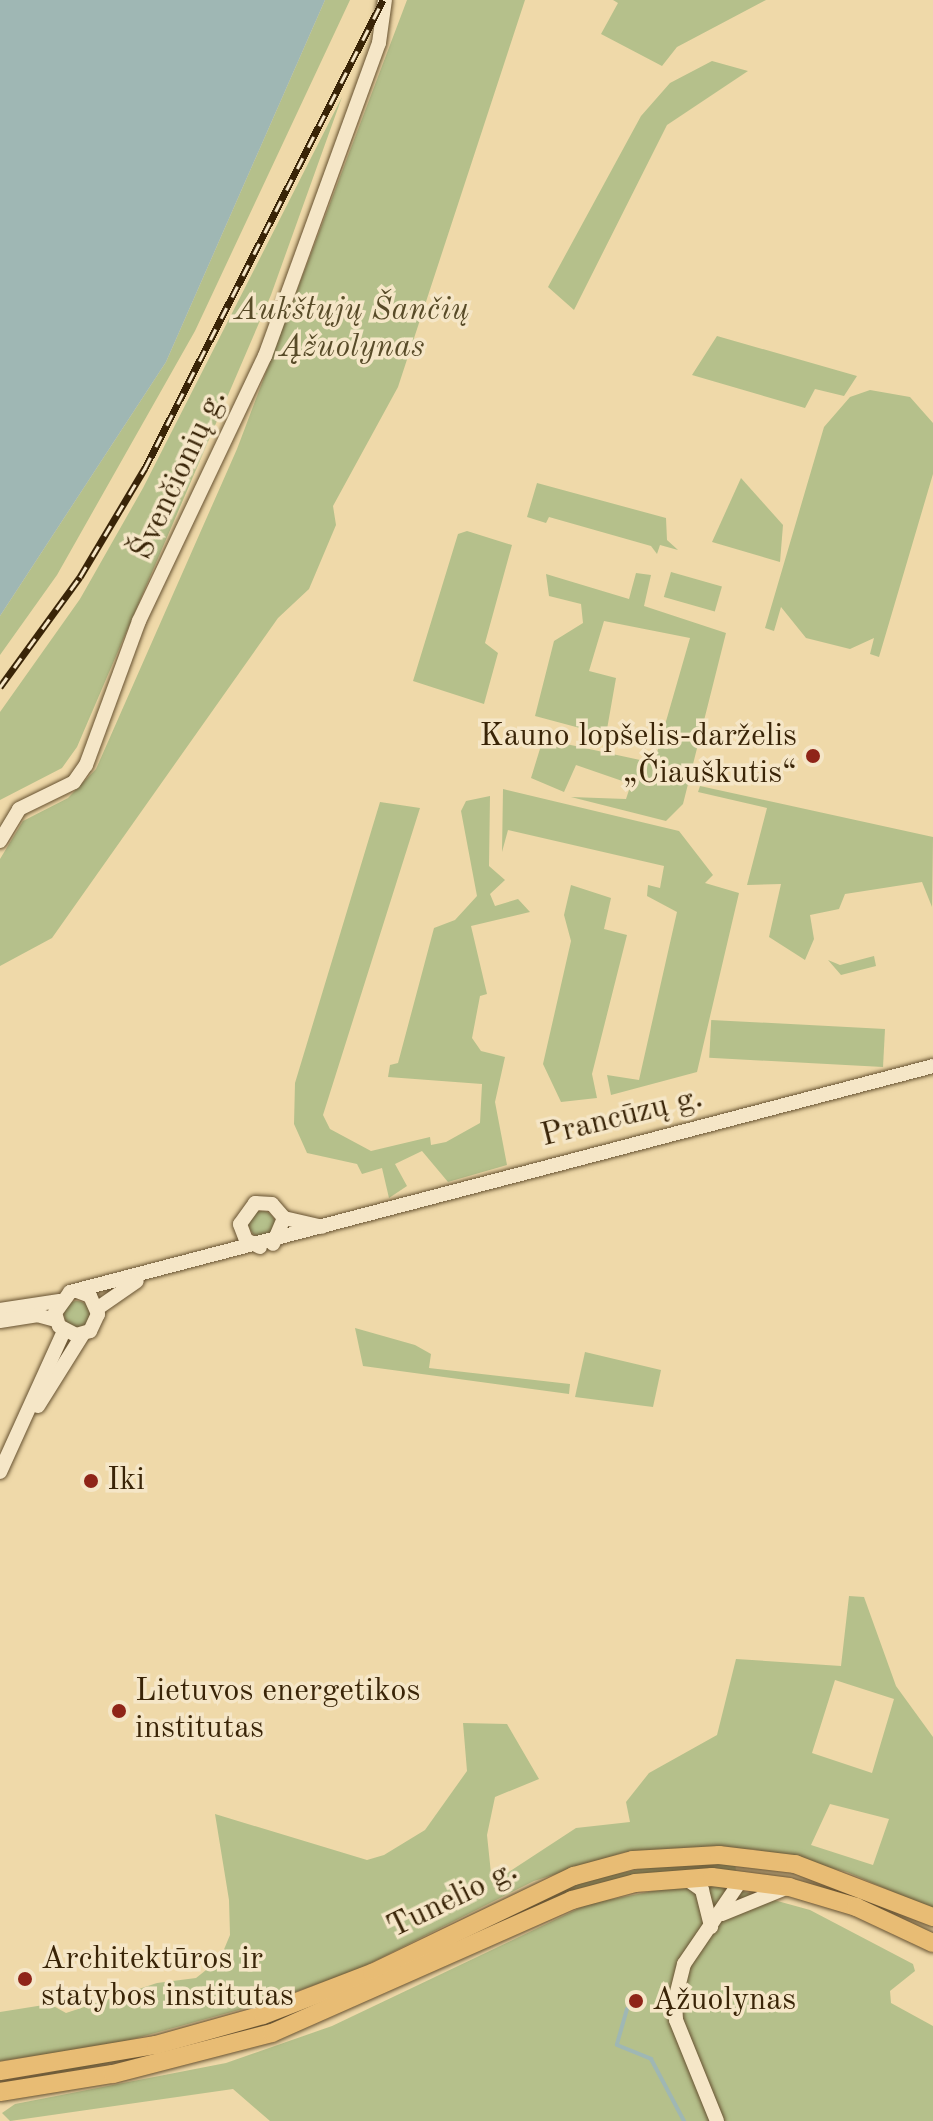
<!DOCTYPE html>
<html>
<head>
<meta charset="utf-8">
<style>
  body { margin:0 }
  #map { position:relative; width:933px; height:2121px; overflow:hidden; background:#efd9a9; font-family:"Old Standard TT",serif }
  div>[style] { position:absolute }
  .green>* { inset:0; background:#b5c08b; transform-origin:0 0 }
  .round { border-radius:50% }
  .water>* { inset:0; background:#9fb7b4 }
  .stream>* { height:4px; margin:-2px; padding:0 2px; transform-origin:2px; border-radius:2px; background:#9fb7b4 }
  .roads { filter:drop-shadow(0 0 2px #665130) drop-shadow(0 0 2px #665130) }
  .minor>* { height:14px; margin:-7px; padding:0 7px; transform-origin:7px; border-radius:7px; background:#f5e6c7 }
  .major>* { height:18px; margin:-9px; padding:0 9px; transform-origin:9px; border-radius:9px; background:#e8bc74 }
  .rail>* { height:7px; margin-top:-3.5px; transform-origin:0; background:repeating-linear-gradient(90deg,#f5e6c7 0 12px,#392407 0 24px); box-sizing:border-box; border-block:2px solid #392407 }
  .dots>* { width:22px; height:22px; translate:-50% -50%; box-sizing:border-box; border:4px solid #f5e6c7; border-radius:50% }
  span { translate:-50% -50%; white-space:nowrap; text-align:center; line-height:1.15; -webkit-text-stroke:7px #f5e6c7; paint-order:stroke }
  .park-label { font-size:32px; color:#584b28; font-style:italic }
  .street-label { font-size:32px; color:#392407 }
  .poi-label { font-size:32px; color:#392407 }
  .right { translate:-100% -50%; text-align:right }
  .left { translate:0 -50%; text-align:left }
</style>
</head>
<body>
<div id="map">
  <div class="green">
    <div style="clip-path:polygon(325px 0,350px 0,195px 331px,57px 575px,0 655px,0 616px,166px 362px)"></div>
    <div style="clip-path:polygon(407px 0,525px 0,398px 387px,333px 506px,336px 525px,309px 589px,278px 618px,52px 938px,0 966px,0 859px,23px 821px,68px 798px,96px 769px,237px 449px)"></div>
    <div style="clip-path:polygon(613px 0,766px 0,677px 47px,662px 66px,601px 34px,618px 3px)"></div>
    <div style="clip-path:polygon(712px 61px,748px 71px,667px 125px,574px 310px,548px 287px,641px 116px,670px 83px)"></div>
    <div style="clip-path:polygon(342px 97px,271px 295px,77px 747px,62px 768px,0 800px,0 712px,80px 599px,143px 488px)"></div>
    <div style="clip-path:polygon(717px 336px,857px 376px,844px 396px,815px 389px,805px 408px,692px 375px)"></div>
    <div style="clip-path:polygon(870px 390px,910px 397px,933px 423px,933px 474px,879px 657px,870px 654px,874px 638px,850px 649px,806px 638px,781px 607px,774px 631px,765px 628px,824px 427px,850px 397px)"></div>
    <div style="clip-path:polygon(741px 478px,783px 525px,780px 562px,712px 542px)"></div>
    <div style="clip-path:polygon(537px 483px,666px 518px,667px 540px,678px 550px,660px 545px,657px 554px,651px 546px,549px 517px,546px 523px,527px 517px)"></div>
    <div style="clip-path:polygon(467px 531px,512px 545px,485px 643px,498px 653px,484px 704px,413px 681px,458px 534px)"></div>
    <div style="left:671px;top:572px;width:53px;height:26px;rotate:16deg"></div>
    <div style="clip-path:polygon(636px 573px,651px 575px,644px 606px,726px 633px,683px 804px,666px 821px,571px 797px,626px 799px,631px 784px,576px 765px,564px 792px,531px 778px,543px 739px,654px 763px,690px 638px,604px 621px,589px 671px,616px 678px,606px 735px,535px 716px,554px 641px,583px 623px,581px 604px,549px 596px,546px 574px,629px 599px)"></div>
    <div style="clip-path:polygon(700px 786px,933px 837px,932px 907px,922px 882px,845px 894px,839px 909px,810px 915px,814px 939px,805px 960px,769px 937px,781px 884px,747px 885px,767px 808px,698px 792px)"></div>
    <div style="clip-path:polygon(503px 789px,679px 831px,713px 875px,705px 883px,739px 893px,697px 1072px,611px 1095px,607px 1075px,639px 1080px,677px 912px,647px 896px,648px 885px,660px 888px,664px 866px,508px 830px,502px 852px)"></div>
    <div style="clip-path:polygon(490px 796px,489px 866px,505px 880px,490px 894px,495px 906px,518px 899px,530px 912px,471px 926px,487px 994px,480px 996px,472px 1038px,481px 1051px,505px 1057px,495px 1102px,507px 1165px,448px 1182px,422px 1151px,395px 1164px,407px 1186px,389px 1198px,382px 1168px,362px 1174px,357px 1164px,307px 1153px,294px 1124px,295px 1083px,380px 802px,420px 808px,323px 1115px,330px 1129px,371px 1151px,430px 1137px,431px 1145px,446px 1142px,480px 1123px,482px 1084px,388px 1077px,390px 1065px,398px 1063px,434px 928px,455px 920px,477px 896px,461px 811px,466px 801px)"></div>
    <div style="clip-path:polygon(571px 885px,611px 898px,604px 929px,627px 935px,592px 1074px,597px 1098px,561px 1102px,543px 1064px,571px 941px,564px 915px)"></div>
    <div style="clip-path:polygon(874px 956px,876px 966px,841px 975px,828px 960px,840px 965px)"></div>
    <div style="left:885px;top:1029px;width:38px;height:174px;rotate:93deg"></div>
    <div class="round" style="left:249px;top:1211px;width:26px;height:26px"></div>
    <div class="round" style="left:64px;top:1301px;width:26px;height:26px"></div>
    <div style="clip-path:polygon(355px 1328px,415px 1345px,431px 1354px,429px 1368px,570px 1384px,569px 1394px,363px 1366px)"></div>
    <div style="clip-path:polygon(585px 1352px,661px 1370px,653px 1407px,575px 1397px)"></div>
    <div style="clip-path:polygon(evenodd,849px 1596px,864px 1597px,896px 1686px,933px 1737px,933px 1909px,847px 1872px,753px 1849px,625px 1852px,534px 1881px,357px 1970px,261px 2004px,115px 2044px,0 2061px,0 2012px,50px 2004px,66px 2013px,157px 1983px,196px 1978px,220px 1959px,230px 1935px,229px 1900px,215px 1814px,367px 1860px,384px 1855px,425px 1830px,467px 1771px,463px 1723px,507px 1724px,539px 1779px,495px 1797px,487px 1835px,492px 1883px,576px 1828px,630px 1822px,626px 1802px,649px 1773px,717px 1735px,736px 1659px,841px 1666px,849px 1596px,835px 1680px,894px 1699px,872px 1773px,812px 1753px,835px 1680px,849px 1596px,830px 1804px,889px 1819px,873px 1865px,811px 1845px,830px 1804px)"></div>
    <div style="clip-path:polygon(735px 1861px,736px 1872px,635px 1874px,574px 1890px,324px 2007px,227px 2040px,0 2084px,272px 2021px,587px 1880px,656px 1866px)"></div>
    <div style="clip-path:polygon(678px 1886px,727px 1887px,810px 1910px,913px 1964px,915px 1971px,890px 1991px,891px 2003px,933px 2026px,933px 2121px,270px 2121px,233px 2089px,10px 2121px,2px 2113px,15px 2104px,226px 2063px,332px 2026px,588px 1904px)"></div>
  </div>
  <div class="water">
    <div style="clip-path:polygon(0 0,325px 0,166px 362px,0 616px)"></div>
  </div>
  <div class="stream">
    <div style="left:627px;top:2009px;width:37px;rotate:106deg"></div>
    <div style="left:617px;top:2045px;width:37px;rotate:22deg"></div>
    <div style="left:651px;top:2059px;width:70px;rotate:62deg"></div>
  </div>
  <div class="roads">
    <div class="minor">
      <div style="left:0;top:841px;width:37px;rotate:-59deg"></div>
      <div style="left:19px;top:809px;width:61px;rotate:-26.1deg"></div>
      <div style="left:74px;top:782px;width:21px;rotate:-55deg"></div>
      <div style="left:86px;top:765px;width:153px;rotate:-69.8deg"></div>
      <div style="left:139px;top:621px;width:293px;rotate:-64.6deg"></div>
      <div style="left:265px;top:356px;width:333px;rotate:-70deg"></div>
      <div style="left:379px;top:43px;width:43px;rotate:-82.1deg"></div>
      <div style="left:284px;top:1218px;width:39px;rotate:13deg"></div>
      <div style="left:260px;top:1247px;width:16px;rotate:-153deg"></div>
      <div style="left:246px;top:1240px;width:17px;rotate:-111deg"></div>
      <div style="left:240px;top:1224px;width:26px;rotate:-54deg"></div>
      <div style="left:255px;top:1203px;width:17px;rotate:3deg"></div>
      <div style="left:272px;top:1204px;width:18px;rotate:49deg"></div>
      <div style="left:284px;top:1218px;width:28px;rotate:113deg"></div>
      <div style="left:77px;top:1291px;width:14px;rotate:21deg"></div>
      <div style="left:90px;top:1296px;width:20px;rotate:66deg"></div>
      <div style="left:98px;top:1314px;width:19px;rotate:115deg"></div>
      <div style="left:90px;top:1331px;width:15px;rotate:164deg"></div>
      <div style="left:76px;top:1335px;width:19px;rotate:-152deg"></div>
      <div style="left:59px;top:1326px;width:14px;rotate:-107deg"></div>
      <div style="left:55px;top:1313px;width:26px;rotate:-54deg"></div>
      <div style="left:70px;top:1292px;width:892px;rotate:-14.67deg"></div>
      <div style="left:98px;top:1308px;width:47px;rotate:-34.7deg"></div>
      <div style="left:0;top:1310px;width:60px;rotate:-8.7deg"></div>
      <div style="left:0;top:1321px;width:37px;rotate:-9deg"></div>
      <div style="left:37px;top:1315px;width:20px;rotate:15deg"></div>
      <div style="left:38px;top:1406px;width:85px;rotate:-58deg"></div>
      <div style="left:0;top:1472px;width:155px;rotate:-65.6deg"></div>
      <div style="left:685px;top:1878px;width:21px;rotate:35deg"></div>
      <div style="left:702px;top:1890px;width:38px;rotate:76deg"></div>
      <div style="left:722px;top:1914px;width:71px;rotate:-22.2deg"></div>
      <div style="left:717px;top:2121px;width:109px;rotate:-112.1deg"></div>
      <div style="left:676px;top:2020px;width:20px;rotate:-93deg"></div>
      <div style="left:675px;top:2000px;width:37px;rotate:-76deg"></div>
      <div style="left:684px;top:1964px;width:103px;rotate:-55.7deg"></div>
    </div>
    <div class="major">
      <div style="left:0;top:2071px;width:158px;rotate:-9.5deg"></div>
      <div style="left:156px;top:2045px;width:111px;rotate:-15.7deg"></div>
      <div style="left:263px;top:2015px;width:117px;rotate:-21.1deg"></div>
      <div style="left:372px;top:1973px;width:224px;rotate:-25.7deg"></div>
      <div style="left:574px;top:1876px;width:61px;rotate:-15.2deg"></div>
      <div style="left:633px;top:1860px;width:86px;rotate:-3.3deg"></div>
      <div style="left:719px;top:1855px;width:77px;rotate:6.8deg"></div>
      <div style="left:795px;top:1864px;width:148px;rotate:21deg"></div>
      <div style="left:0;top:2092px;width:114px;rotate:-9.1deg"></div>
      <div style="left:113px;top:2074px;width:164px;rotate:-14.5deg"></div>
      <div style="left:272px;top:2033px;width:328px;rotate:-23.9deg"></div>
      <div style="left:572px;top:1900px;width:65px;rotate:-15.1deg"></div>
      <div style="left:635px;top:1883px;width:77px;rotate:-4.5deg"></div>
      <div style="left:712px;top:1877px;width:78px;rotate:7.4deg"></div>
      <div style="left:789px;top:1887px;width:70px;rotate:16.6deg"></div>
      <div style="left:856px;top:1907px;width:85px;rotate:25.1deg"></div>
    </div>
  </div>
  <div class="rail">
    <div style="left:0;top:687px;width:136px;rotate:-54deg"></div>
    <div style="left:80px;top:577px;width:127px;rotate:-59.2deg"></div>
    <div style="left:145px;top:468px;width:525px;rotate:-63.04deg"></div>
  </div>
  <div class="dots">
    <div style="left:813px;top:756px;background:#8f2418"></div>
    <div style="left:91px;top:1481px;background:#8f2418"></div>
    <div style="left:119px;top:1711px;background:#8f2418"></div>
    <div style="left:25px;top:1979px;background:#8f2418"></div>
    <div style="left:636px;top:2001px;background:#8f2418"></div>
  </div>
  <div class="park-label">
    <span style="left:352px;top:330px">Aukštųjų Šančių<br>Ąžuolynas</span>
  </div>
  <div class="street-label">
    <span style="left:180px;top:475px;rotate:-65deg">Švenčionių g.</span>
    <span style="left:622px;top:1118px;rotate:-14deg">Prancūzų g.</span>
    <span style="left:453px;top:1900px;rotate:-26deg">Tunelio g.</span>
  </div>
  <div class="poi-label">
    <span class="right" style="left:797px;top:756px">Kauno lopšelis-darželis<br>„Čiauškutis“</span>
    <span class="left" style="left:107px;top:1481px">Iki</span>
    <span class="left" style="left:135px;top:1711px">Lietuvos energetikos<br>institutas</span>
    <span class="left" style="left:41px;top:1979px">Architektūros ir<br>statybos institutas</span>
    <span class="left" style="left:652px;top:2001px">Ąžuolynas</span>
  </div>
</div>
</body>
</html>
